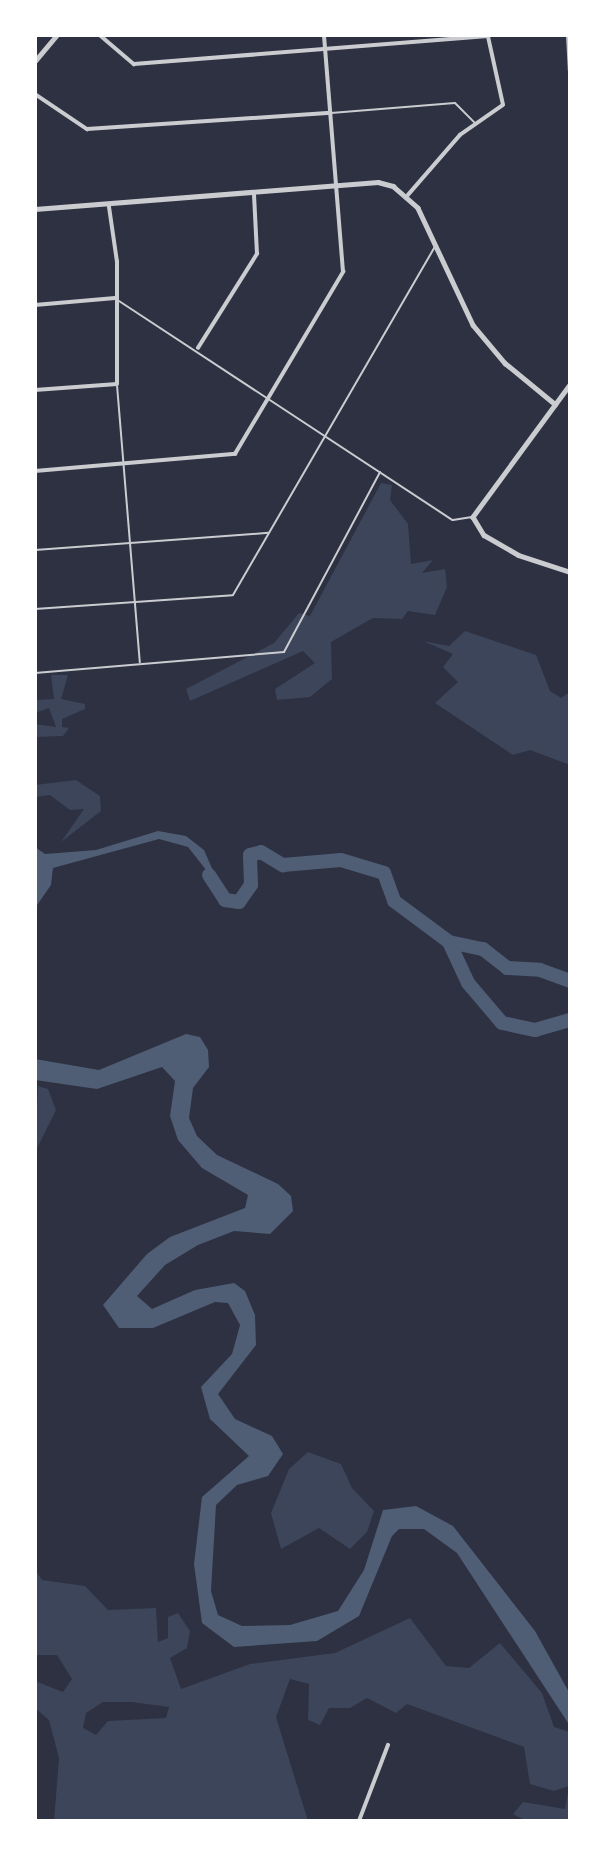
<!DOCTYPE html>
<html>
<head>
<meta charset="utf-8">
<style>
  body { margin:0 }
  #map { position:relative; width:605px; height:1856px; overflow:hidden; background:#2d3142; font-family:"Sofia Sans Condensed",sans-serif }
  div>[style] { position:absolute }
  .green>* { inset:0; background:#3c4559 }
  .water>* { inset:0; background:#4f5d75 }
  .river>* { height:14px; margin:-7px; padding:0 7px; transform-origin:7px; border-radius:7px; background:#4f5d75 }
  .service>* { height:2px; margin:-1px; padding:0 1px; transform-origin:1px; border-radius:1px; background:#caccd0 }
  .minor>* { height:3.5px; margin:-1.75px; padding:0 1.75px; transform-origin:1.75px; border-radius:1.75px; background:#caccd0 }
  .tertiary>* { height:4.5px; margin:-2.25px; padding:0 2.25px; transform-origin:2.25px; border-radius:2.25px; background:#caccd0 }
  span { translate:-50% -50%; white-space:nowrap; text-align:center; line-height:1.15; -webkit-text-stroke:6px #fff; paint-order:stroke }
  .frame { position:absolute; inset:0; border:37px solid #fff; pointer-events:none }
</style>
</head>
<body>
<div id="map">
  <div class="green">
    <div style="clip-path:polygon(381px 483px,392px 485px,390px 500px,408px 524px,411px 564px,433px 560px,422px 573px,445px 569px,447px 587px,435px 615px,408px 611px,402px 619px,373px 618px,331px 642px,332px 679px,310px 697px,277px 700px,275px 689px,315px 663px,303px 651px,190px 701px,186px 689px,274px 643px,299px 613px,310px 616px)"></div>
    <div style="clip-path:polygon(465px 631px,536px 655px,550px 691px,561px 698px,570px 692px,570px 765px,530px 750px,513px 755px,435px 703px,458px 682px,443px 667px,453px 654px,423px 641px,449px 646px)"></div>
    <div style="clip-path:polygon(51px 675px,68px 675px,61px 699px,85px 704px,85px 709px,62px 719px,62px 727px,69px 728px,63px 736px,35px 737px,35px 724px,56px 727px,49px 708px,35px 713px,35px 700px,54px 699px)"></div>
    <div style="clip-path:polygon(76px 780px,100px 796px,101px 811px,61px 842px,84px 809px,70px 810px,50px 795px,35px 797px,35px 785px)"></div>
    <div style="clip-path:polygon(38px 1086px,48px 1089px,56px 1110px,35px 1152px)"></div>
    <div style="clip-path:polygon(308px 1452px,341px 1464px,352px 1488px,374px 1511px,367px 1532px,350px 1549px,319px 1528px,281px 1549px,271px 1513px,289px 1469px)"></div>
    <div style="clip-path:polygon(evenodd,35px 1570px,42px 1580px,85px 1586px,108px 1610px,156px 1608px,158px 1642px,168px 1638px,168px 1617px,178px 1613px,190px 1631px,187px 1648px,170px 1658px,181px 1689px,250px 1664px,335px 1653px,410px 1618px,446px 1666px,469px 1668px,500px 1643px,542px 1693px,554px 1727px,570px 1732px,570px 1821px,527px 1821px,513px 1814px,523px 1802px,565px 1809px,569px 1786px,554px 1791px,530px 1784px,524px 1747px,407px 1704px,396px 1713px,367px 1698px,350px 1708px,329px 1708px,320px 1725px,308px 1720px,309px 1684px,290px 1679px,276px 1717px,308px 1821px,54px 1821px,59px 1758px,49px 1720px,35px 1708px,35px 1681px,63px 1692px,72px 1679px,57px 1655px,35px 1655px,35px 1570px,103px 1702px,131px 1702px,169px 1707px,166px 1718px,108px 1721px,96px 1735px,83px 1728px,86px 1713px,103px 1702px)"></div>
  </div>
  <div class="water">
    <div style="clip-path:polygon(158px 831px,186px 836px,204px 850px,221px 889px,188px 847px,159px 839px,53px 868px,51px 885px,35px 908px,35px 847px,45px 854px,96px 850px)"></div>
    <div style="clip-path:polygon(186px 1034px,200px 1037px,208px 1050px,209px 1067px,193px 1088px,189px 1118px,197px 1136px,217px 1155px,278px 1184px,291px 1196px,293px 1211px,270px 1234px,234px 1231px,198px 1245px,165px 1265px,137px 1296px,152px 1309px,195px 1290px,234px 1283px,245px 1291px,255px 1315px,256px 1345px,218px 1394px,235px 1419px,272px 1436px,283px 1454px,268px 1476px,237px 1485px,216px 1505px,211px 1591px,218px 1615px,242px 1626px,290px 1625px,338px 1611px,364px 1570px,383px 1510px,416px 1506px,453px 1526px,535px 1631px,570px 1694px,570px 1726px,457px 1553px,424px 1529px,399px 1529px,392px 1536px,359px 1616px,317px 1641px,234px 1647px,202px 1623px,194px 1564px,202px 1497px,249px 1456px,210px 1419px,201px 1387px,232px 1354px,240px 1325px,228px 1303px,215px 1302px,153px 1328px,119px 1328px,103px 1305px,147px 1254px,170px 1237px,245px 1208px,248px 1195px,202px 1168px,178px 1140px,170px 1116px,175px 1081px,162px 1067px,97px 1089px,35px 1080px,35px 1059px,99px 1070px)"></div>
  </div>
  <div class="river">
    <div style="left:209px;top:875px;width:30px;rotate:57deg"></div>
    <div style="left:225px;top:900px;width:14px;rotate:8deg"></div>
    <div style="left:239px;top:902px;width:21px;rotate:-55deg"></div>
    <div style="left:251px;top:885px;width:30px;rotate:-92deg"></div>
    <div style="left:250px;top:855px;width:11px;rotate:-15deg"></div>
    <div style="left:261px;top:852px;width:26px;rotate:31deg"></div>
    <div style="left:283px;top:865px;width:58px;rotate:-4.9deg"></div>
    <div style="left:341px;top:860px;width:45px;rotate:16.8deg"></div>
    <div style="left:384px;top:873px;width:30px;rotate:70deg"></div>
    <div style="left:394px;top:901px;width:69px;rotate:36.7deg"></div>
    <div style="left:449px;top:942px;width:35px;rotate:12deg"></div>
    <div style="left:483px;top:949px;width:31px;rotate:38deg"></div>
    <div style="left:507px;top:968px;width:33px;rotate:3deg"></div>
    <div style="left:540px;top:970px;width:32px;rotate:20deg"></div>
    <div style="left:449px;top:942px;width:45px;rotate:65.1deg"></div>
    <div style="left:468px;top:983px;width:52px;rotate:49.6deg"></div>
    <div style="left:502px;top:1023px;width:34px;rotate:12deg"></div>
    <div style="left:535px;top:1030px;width:36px;rotate:-16deg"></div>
  </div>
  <div class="service">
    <div style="left:567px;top:35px;width:36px;rotate:87deg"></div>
    <div style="left:331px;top:113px;width:124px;rotate:-4.6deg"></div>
    <div style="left:455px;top:103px;width:27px;rotate:45deg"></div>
    <div style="left:119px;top:301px;width:399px;rotate:33.3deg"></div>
    <div style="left:453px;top:520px;width:19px;rotate:-9deg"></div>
    <div style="left:117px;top:385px;width:278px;rotate:85.3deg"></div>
    <div style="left:35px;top:550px;width:234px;rotate:-4.2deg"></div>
    <div style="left:35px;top:609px;width:198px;rotate:-4deg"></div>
    <div style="left:233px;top:595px;width:403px;rotate:-59.9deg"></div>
    <div style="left:35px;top:673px;width:250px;rotate:-4.8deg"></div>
    <div style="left:284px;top:652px;width:204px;rotate:-61.9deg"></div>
  </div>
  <div class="minor">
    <div style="left:100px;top:35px;width:45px;rotate:40.5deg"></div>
    <div style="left:134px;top:64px;width:355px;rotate:-4.5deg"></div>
    <div style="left:35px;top:94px;width:63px;rotate:33.9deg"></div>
    <div style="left:87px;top:129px;width:244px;rotate:-3.8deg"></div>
    <div style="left:408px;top:195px;width:79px;rotate:-49.1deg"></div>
    <div style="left:460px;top:135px;width:52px;rotate:-34.9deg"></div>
    <div style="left:503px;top:105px;width:70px;rotate:-102.4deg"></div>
    <div style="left:35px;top:305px;width:80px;rotate:-5deg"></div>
    <div style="left:198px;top:348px;width:111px;rotate:-57.9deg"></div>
    <div style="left:257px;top:254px;width:59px;rotate:-92.9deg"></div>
    <div style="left:35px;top:390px;width:82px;rotate:-4.2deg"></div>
    <div style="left:117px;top:384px;width:122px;rotate:-90deg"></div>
    <div style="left:117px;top:262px;width:56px;rotate:-98.3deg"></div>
    <div style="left:35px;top:471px;width:201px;rotate:-4.9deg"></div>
    <div style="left:235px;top:454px;width:212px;rotate:-59.3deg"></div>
    <div style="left:343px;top:272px;width:238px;rotate:-94.6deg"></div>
    <div style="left:359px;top:1821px;width:81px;rotate:-69.1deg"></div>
  </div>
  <div class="tertiary">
    <div style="left:35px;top:61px;width:34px;rotate:-50deg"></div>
    <div style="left:35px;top:209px;width:344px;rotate:-4.5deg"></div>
    <div style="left:378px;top:182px;width:16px;rotate:15deg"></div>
    <div style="left:393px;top:186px;width:33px;rotate:41deg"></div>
    <div style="left:418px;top:208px;width:129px;rotate:64.8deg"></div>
    <div style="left:473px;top:325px;width:50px;rotate:49.9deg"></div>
    <div style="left:505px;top:363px;width:65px;rotate:39.4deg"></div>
    <div style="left:570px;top:385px;width:164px;rotate:126.3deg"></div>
    <div style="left:473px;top:517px;width:21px;rotate:59deg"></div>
    <div style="left:484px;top:535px;width:39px;rotate:30deg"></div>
    <div style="left:518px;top:555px;width:55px;rotate:18.1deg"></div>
  </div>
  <div class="frame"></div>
</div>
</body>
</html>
